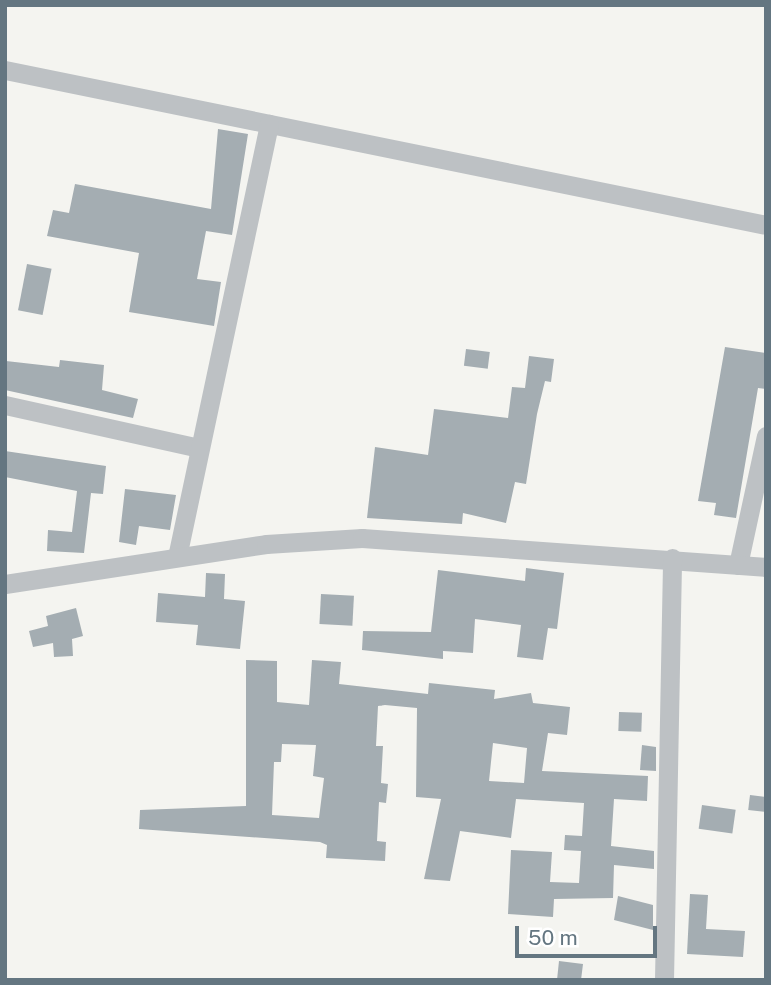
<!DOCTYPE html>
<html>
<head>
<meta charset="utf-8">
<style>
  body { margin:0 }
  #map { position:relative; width:771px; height:985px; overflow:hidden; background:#f4f4f0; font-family:"Public Sans",sans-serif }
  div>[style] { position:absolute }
  .building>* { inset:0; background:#a4adb2; transform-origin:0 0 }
  .minor>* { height:19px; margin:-9.5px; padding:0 9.5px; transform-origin:9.5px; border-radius:9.5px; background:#bdc1c4 }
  span { translate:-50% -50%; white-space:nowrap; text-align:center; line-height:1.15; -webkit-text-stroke:7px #fff; paint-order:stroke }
  .frame { position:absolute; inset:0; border:7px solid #647681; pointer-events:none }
  .scale { position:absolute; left:515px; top:926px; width:142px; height:32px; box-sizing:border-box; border:4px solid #647681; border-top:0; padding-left:9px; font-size:21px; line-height:24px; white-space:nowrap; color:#647681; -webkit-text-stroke:5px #fff; paint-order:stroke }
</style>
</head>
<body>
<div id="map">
  <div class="building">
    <div style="clip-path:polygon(218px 129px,248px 134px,232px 235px,206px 231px,197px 279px,221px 282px,214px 326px,129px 312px,139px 253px,47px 236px,53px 210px,69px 213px,75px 184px,211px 209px)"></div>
    <div style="left:27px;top:264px;width:25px;height:47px;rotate:11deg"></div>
    <div style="clip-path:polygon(725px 347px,766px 353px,766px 389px,758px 388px,736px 518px,714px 515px,716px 503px,698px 501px)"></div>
    <div style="left:466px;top:349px;width:24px;height:17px;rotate:7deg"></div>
    <div style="clip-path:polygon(529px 356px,554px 359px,551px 382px,545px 381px,537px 414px,526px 484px,515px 482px,506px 523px,463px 513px,462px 524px,367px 518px,375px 447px,428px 455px,434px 409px,508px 418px,512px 387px,525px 388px)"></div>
    <div style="clip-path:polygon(60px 360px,104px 365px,102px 390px,138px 399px,133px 418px,5px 390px,6px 361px,59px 367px)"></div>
    <div style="clip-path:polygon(5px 451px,106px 466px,103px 494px,91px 493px,84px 553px,47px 551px,48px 530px,72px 532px,77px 491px,5px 477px)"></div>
    <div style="clip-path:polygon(125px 489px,176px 495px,170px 530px,139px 526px,136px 545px,119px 542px)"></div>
    <div style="clip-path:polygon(526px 568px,564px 573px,557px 629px,548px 628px,543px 660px,517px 657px,521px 625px,475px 619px,473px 653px,443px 651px,443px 659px,362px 650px,363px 631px,431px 632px,438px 570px,525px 581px)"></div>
    <div style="clip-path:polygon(206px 573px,225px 574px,224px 599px,245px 601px,240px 649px,196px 645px,198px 625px,156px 622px,158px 593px,205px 597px)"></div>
    <div style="left:321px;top:594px;width:33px;height:30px;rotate:3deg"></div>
    <div style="clip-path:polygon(76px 608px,83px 636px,72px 639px,73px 656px,54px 657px,53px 643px,33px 647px,29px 631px,48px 626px,46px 616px)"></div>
    <div style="clip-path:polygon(evenodd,246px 660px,277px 661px,277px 702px,309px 705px,312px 660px,341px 662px,339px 684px,428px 694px,429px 683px,495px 690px,494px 699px,531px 693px,533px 703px,570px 707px,567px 735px,548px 733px,542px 771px,648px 776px,647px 801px,614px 799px,611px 846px,654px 851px,654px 869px,614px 865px,613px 898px,554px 899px,553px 917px,508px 914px,511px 850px,552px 852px,550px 882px,579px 883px,581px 851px,564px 850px,565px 835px,582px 836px,584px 803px,516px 799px,511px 838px,460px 831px,450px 881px,424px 879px,441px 799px,416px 797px,417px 708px,385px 705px,378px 706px,376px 746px,383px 746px,381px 783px,388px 784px,386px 803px,379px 802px,377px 841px,386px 842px,385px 861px,326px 858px,327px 845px,320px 842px,139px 829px,140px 810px,246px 806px,246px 660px,493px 743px,527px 748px,524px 783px,489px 781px,493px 743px,246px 660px,282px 744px,316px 745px,313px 776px,324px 778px,319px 818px,272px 815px,274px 762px,281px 762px,282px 744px)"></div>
    <div style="left:619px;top:712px;width:23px;height:19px;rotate:2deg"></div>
    <div style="clip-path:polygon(642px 745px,656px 747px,656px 771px,640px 770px)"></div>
    <div style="left:750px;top:795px;width:16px;height:15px;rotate:7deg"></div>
    <div style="left:702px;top:805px;width:34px;height:24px;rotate:8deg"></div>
    <div style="clip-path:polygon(690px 894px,708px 895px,706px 929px,745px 931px,743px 957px,687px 954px)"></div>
    <div style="clip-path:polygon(618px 896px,653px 905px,653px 930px,614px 920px)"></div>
    <div style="clip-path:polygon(559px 961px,583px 964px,581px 980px,557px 980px)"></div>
  </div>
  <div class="minor">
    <div style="left:5px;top:70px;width:777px;rotate:11.51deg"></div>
    <div style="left:5px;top:405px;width:199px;rotate:12.5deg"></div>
    <div style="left:177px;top:557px;width:443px;rotate:-78deg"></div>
    <div style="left:738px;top:565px;width:132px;rotate:-77.8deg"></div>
    <div style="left:5px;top:584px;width:264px;rotate:-8.7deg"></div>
    <div style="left:266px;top:544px;width:96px;rotate:-3.6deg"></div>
    <div style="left:362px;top:538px;width:405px;rotate:4.1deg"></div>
    <div style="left:664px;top:980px;width:422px;rotate:-88.9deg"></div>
  </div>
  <div class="frame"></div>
  <div class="scale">50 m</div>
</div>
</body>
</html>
